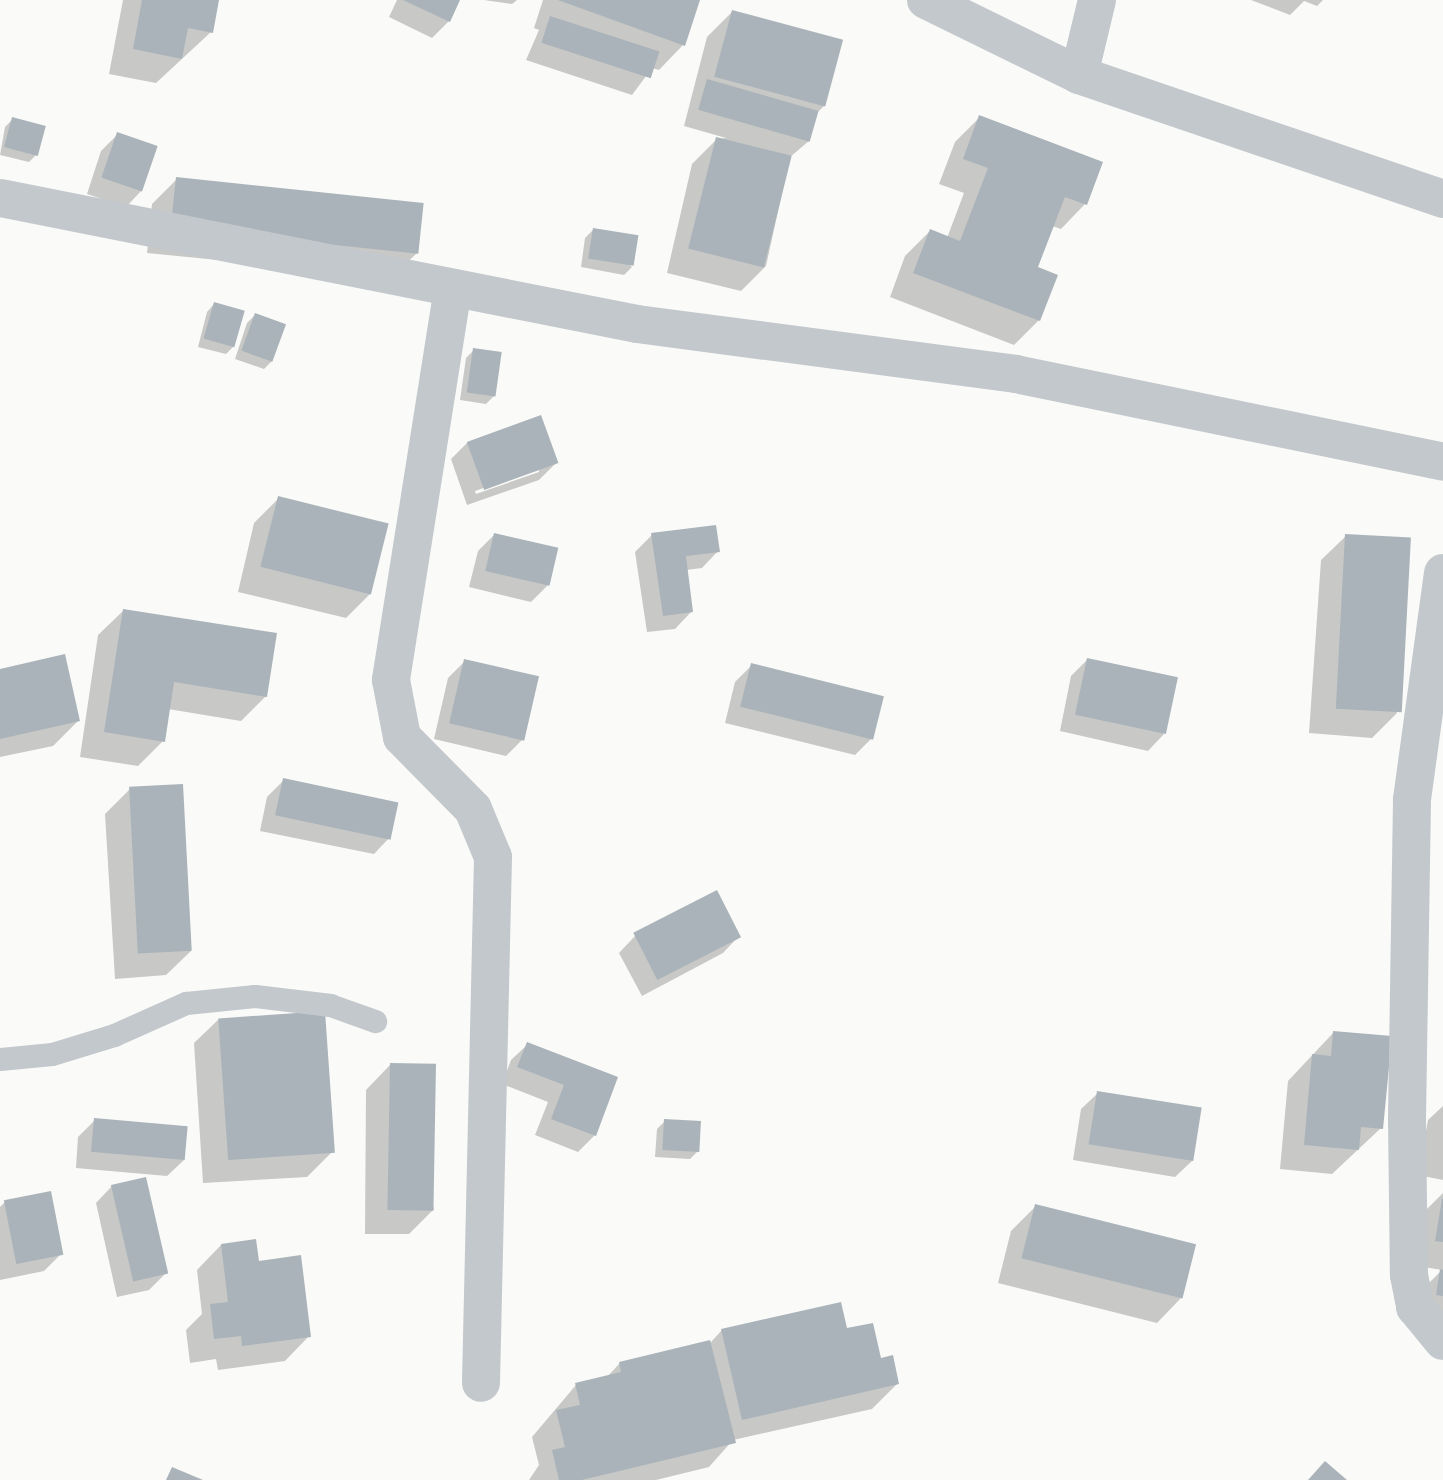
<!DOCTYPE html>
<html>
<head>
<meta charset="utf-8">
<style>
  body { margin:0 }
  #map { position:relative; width:1443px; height:1480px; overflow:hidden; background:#fafaf8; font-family:Helvetica,sans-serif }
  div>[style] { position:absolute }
  .shadow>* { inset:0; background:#0003 }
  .building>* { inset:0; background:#aab3b9; transform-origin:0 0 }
  .service>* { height:23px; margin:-11.5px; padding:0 11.5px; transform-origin:11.5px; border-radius:11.5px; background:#c3c8cc }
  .minor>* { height:38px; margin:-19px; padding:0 19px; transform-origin:19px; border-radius:19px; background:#c3c8cc }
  span { translate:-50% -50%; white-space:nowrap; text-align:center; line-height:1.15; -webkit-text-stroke:7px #fff; paint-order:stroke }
</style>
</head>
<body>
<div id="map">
  <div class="shadow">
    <div style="clip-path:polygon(123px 0,217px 0,211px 32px,156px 83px,109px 74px)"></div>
    <div style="clip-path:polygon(397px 0,458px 0,449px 21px,432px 38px,389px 17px)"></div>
    <div style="clip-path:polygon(484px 0,517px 0,512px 4px)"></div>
    <div style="clip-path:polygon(543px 0,698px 0,683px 45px,659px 70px,652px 68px,632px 95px,526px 60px,539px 30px,534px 28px)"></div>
    <div style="clip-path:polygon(1251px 0,1323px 0,1317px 6px,1304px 1px,1290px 15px)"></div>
    <div style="clip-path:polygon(732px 12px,825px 105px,817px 113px,809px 141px,790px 157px,766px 266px,741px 291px,667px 273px,692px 164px,717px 139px,726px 138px,684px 126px,707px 37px)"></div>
    <div style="clip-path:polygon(980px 117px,1085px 204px,1061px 229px,1052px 226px,1036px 268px,1039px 320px,1014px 345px,890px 297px,905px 256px,930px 231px,947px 238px,964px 193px,939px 184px,955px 142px)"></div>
    <div style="clip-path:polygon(13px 119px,37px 154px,29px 162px,0 155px,5px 127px)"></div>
    <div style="clip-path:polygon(118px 134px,142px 190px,126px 207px,87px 194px,101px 151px)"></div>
    <div style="clip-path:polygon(177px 179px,417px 253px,392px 277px,147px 253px,152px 204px)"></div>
    <div style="clip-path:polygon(593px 230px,632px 267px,624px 275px,581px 267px,585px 238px)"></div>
    <div style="clip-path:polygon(214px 304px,234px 346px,226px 354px,198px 347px,207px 312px)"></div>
    <div style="clip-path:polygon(255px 315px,272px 361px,264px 369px,235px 359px,247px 323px)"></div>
    <div style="clip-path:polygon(474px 350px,494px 396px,486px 404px,460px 400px,466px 358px)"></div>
    <div style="clip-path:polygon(evenodd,467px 443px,556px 463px,539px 480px,467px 505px,451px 459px,467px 443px,539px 468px,539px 472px,476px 494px,475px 491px,539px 468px)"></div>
    <div style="clip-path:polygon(279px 498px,371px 593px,346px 618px,238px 592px,254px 523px)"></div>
    <div style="clip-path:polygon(494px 535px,548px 585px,531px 602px,469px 587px,478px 551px)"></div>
    <div style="clip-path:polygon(652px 535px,718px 551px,702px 568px,686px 570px,691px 612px,675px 629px,647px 632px,635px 552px)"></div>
    <div style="clip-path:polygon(1346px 536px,1397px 713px,1372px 738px,1309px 733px,1321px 560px)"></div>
    <div style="clip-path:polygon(123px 611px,266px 696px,241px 721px,168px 709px,163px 741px,138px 766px,80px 757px,98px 635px)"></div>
    <div style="clip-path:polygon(1088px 659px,1164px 734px,1148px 751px,1060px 731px,1071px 676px)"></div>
    <div style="clip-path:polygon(465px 661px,522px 740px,506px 756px,434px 739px,448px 678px)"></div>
    <div style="clip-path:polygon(752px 665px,872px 738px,855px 755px,725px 723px,735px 682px)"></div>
    <div style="clip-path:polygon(0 671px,78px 721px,53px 746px,0 757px)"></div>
    <div style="clip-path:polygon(284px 780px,390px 837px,374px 854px,260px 831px,267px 797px)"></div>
    <div style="clip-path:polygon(130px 789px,191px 951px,166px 975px,115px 979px,105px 814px)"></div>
    <div style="clip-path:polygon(635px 936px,739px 936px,723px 953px,642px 996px,619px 953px)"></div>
    <div style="clip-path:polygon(219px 1019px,332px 1152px,307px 1177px,203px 1183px,194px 1043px)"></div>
    <div style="clip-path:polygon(1334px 1032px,1381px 1128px,1332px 1174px,1280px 1169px,1288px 1081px)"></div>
    <div style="clip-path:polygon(528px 1044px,616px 1078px,595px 1135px,578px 1152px,535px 1135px,548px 1102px,502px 1084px,511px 1060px)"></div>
    <div style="clip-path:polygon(390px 1065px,434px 1209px,409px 1234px,365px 1234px,366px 1090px)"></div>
    <div style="clip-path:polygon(1098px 1093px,1192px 1161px,1175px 1177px,1073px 1160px,1081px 1109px)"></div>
    <div style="clip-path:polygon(1443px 1106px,1443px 1180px,1418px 1175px,1428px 1120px)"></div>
    <div style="clip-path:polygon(95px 1120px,184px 1160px,167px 1176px,76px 1168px,78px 1137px)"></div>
    <div style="clip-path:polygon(665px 1121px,698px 1151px,690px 1159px,655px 1157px,657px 1129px)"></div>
    <div style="clip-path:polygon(112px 1186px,166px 1273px,149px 1290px,117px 1297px,96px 1203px)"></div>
    <div style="clip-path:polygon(1443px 1193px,1443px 1325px,1416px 1296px,1442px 1270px,1411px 1265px,1419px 1217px)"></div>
    <div style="clip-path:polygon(5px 1202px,61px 1254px,44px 1271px,0 1280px,0 1207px)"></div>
    <div style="clip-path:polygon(1036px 1206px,1181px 1298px,1157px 1323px,998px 1283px,1011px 1231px)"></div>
    <div style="clip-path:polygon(221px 1245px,258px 1263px,309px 1336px,285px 1361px,218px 1370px,216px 1359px,190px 1363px,186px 1330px,202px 1314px,197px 1270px)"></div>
    <div style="clip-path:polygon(722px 1330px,846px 1330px,880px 1360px,897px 1384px,872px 1409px,733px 1440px,709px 1467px,656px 1480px,529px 1480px,539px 1465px,532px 1437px,576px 1385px,606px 1378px,620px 1363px,711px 1342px)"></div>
  </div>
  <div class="building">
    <div style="clip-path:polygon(142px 0,219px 0,213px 33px,188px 28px,182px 59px,133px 49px)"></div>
    <div style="clip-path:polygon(403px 0,460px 0,450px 22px)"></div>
    <div style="clip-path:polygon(558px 0,700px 0,685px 46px)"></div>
    <div style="left:732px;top:10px;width:115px;height:69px;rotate:15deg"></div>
    <div style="left:550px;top:16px;width:115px;height:28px;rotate:18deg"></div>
    <div style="left:707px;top:79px;width:116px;height:32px;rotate:16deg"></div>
    <div style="clip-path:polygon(979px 115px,1103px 162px,1087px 205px,1065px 197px,1038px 267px,1058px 275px,1040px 321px,913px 273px,930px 229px,960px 241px,988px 168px,963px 159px)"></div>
    <div style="left:12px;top:117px;width:35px;height:31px;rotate:15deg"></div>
    <div style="left:117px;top:132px;width:43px;height:48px;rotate:19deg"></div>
    <div style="left:716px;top:137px;width:78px;height:115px;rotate:14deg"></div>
    <div style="left:176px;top:177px;width:249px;height:51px;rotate:6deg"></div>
    <div style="left:593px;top:228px;width:46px;height:31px;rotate:9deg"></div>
    <div style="left:214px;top:302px;width:32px;height:38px;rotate:16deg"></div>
    <div style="left:255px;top:313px;width:33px;height:40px;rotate:20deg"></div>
    <div style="left:473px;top:348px;width:29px;height:45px;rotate:8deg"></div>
    <div style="left:541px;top:415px;width:51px;height:79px;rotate:70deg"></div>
    <div style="left:278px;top:496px;width:114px;height:73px;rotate:14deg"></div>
    <div style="clip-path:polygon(716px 525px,720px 552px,686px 556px,693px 612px,663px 616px,651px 533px)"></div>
    <div style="left:494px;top:533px;width:66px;height:39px;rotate:13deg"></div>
    <div style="left:1345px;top:534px;width:66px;height:175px;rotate:3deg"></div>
    <div style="clip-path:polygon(123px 609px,277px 633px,267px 697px,174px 682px,165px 742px,104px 732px)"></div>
    <div style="clip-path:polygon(65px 654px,80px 721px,0 739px,0 669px)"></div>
    <div style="left:1087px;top:658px;width:93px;height:58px;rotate:12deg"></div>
    <div style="left:464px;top:659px;width:77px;height:66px;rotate:13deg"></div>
    <div style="left:751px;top:663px;width:137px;height:45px;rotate:14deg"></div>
    <div style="left:283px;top:778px;width:118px;height:38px;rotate:12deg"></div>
    <div style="left:183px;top:784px;width:167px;height:54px;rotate:87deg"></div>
    <div style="left:717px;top:890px;width:53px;height:94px;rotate:63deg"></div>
    <div style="left:325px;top:1011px;width:142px;height:107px;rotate:86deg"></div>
    <div style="clip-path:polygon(1333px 1031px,1392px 1036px,1383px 1129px,1361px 1127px,1359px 1150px,1304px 1145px,1312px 1054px,1331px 1056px)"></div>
    <div style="clip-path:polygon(527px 1042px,618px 1077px,596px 1136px,551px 1119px,564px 1085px,517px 1067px)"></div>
    <div style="left:390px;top:1063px;width:46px;height:147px;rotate:1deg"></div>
    <div style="left:1097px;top:1091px;width:106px;height:54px;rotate:9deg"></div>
    <div style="left:94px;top:1118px;width:94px;height:34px;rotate:5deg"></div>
    <div style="left:664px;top:1119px;width:37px;height:31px;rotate:3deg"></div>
    <div style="left:146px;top:1177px;width:99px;height:36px;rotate:77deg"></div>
    <div style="left:51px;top:1191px;width:65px;height:48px;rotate:79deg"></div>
    <div style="clip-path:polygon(1442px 1199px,1443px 1199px,1443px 1242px,1435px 1241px)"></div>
    <div style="left:1035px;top:1204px;width:166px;height:56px;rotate:14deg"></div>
    <div style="clip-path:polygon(256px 1239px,259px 1261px,301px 1255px,311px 1337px,242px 1346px,241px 1336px,214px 1339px,210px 1304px,228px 1302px,221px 1244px)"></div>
    <div style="clip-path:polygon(1440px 1269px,1443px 1270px,1443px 1296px,1436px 1295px)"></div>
    <div style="clip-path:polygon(841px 1302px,847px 1328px,873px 1323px,881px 1358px,893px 1355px,899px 1384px,742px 1420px,721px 1329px)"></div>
    <div style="clip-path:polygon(710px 1340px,736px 1443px,582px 1480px,559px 1480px,552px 1450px,565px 1447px,556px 1410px,580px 1405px,575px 1383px,621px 1372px,619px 1362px)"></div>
    <div style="clip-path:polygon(1325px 1461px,1347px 1480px,1308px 1480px)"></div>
    <div style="clip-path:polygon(172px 1467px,203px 1480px,166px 1480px)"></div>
  </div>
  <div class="service">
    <div style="left:0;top:1059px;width:52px;rotate:-5.5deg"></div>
    <div style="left:52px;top:1054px;width:65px;rotate:-17deg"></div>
    <div style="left:114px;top:1035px;width:79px;rotate:-24deg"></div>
    <div style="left:186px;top:1003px;width:69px;rotate:-5.8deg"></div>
    <div style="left:255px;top:996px;width:76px;rotate:6.8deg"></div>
    <div style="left:330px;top:1005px;width:48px;rotate:19.6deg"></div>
  </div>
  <div class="minor">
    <div style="left:926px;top:0;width:170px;rotate:26.1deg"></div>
    <div style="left:1079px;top:75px;width:385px;rotate:18.8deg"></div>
    <div style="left:1079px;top:75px;width:77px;rotate:-76.5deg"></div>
    <div style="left:0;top:198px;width:649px;rotate:11.19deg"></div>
    <div style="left:637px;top:324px;width:382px;rotate:7.5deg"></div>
    <div style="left:1016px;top:374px;width:436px;rotate:11.6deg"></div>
    <div style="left:453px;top:288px;width:397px;rotate:99deg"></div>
    <div style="left:391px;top:680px;width:58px;rotate:79.1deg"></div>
    <div style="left:402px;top:737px;width:101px;rotate:45.4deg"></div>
    <div style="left:473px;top:809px;width:52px;rotate:67.4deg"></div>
    <div style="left:493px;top:857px;width:526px;rotate:91.31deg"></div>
    <div style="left:1443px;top:573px;width:229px;rotate:97.8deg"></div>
    <div style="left:1412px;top:800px;width:319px;rotate:90.9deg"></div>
    <div style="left:1407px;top:1119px;width:156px;rotate:89.3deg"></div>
    <div style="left:1409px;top:1275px;width:33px;rotate:79deg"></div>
    <div style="left:1415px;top:1307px;width:44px;rotate:50.5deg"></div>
  </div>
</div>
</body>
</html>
